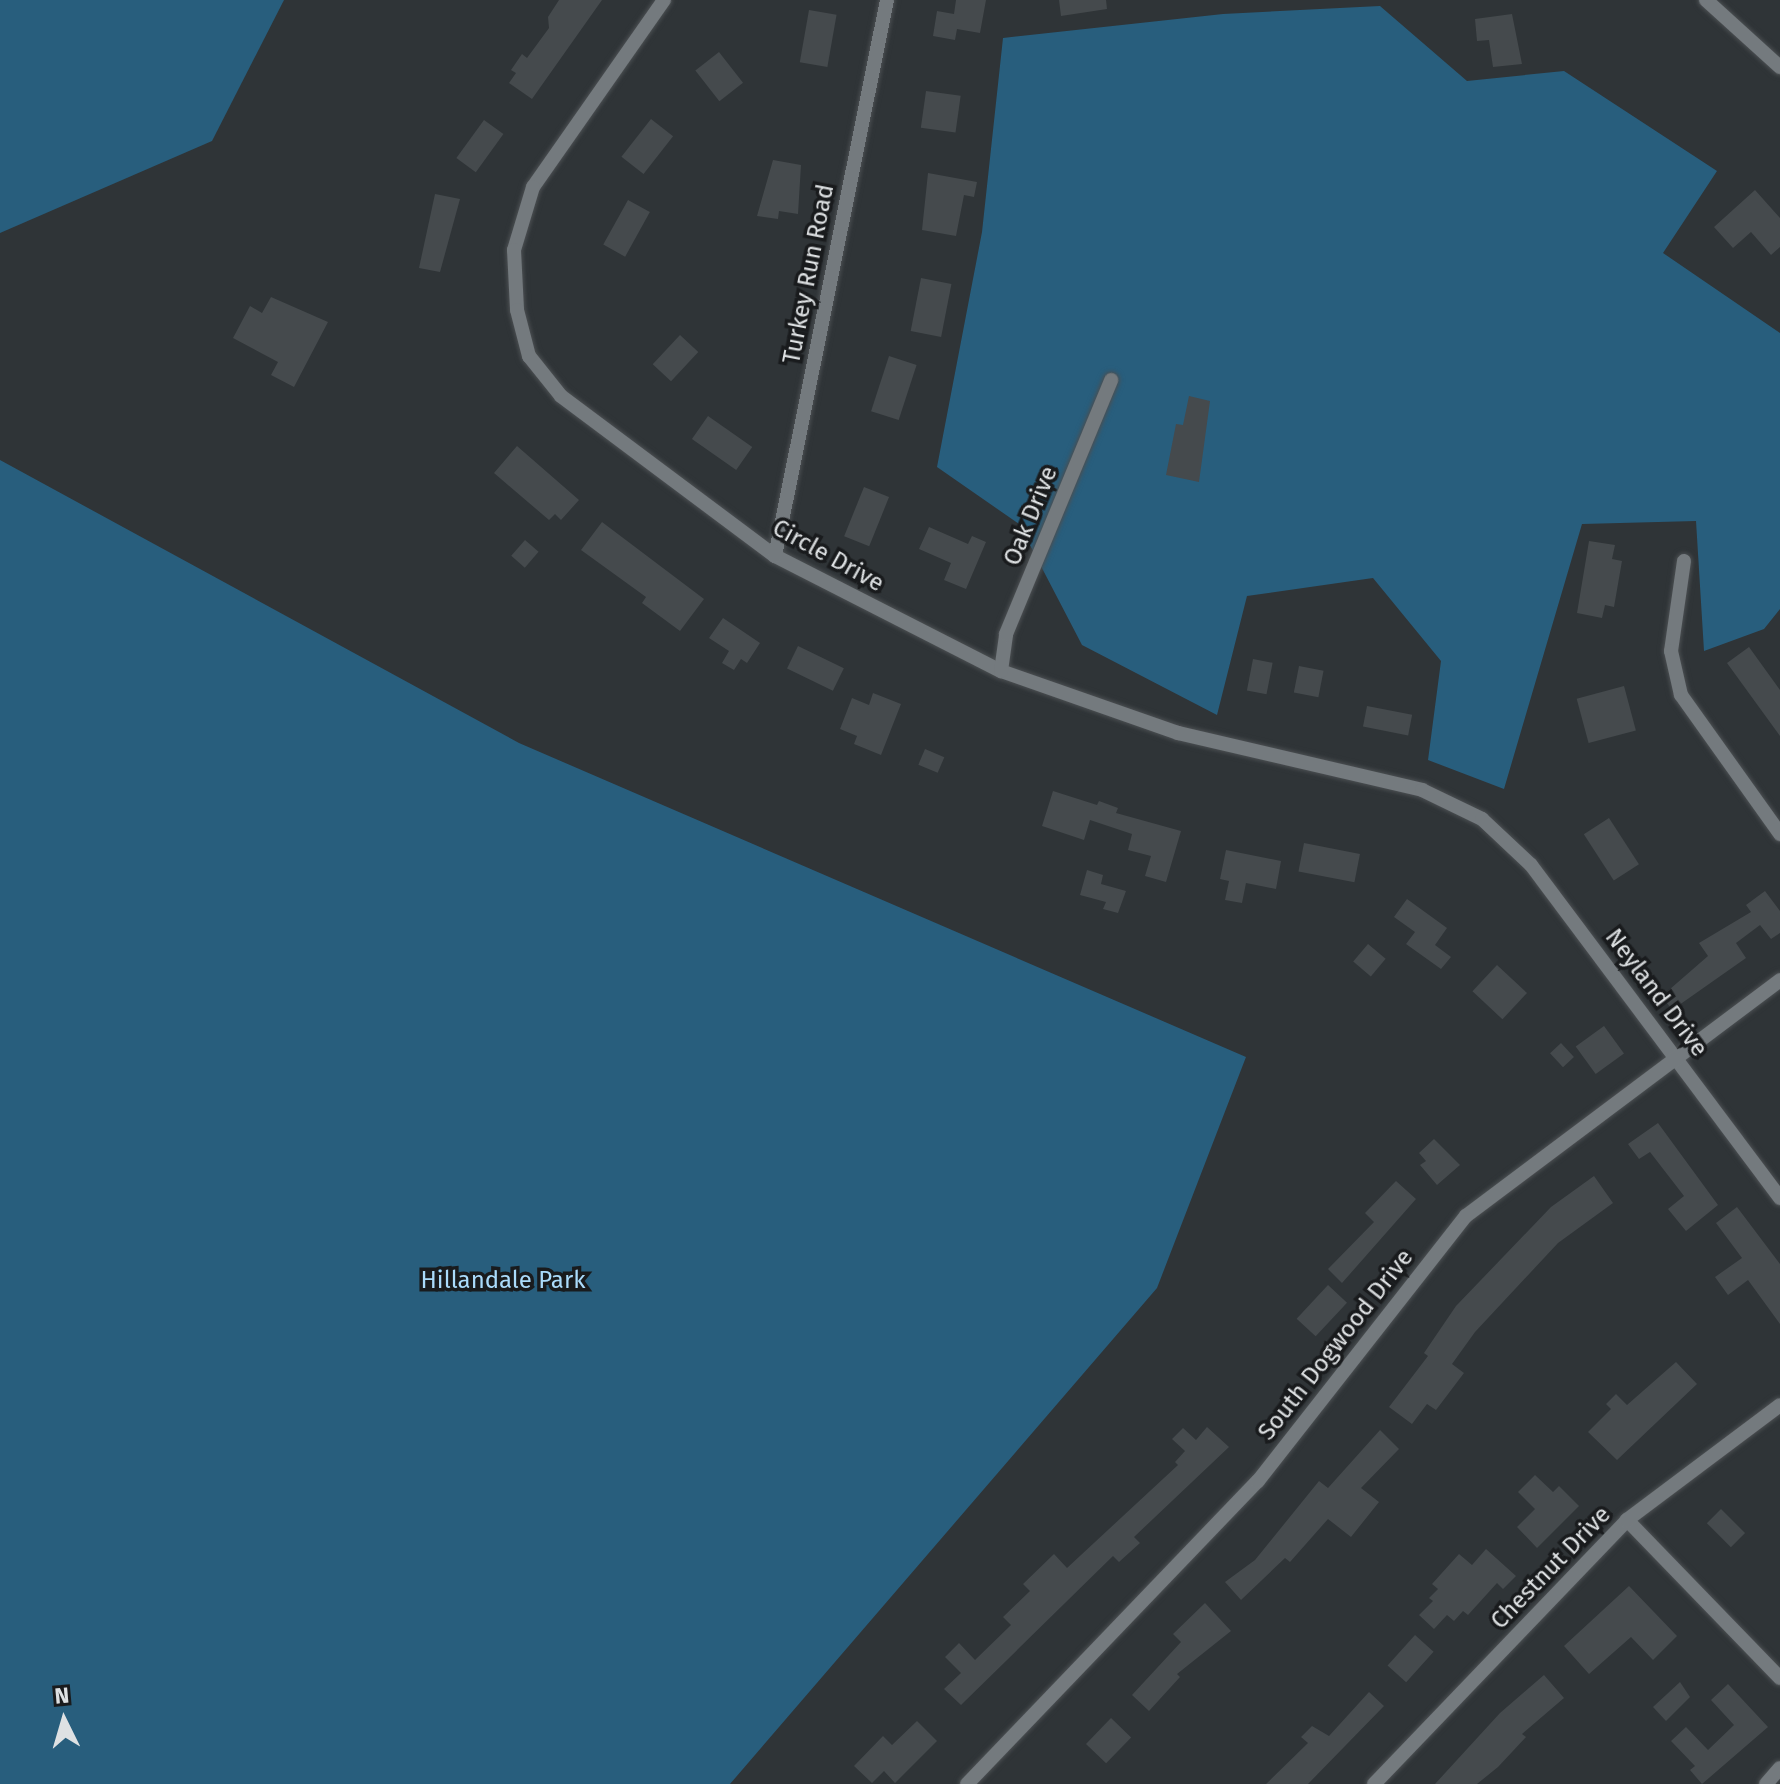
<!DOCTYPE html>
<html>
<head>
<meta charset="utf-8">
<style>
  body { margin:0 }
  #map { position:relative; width:1780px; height:1784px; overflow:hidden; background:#2f3437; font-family:"Fira Sans",sans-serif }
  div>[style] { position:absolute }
  .green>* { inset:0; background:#285e7d }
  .building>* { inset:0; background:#454a4d; transform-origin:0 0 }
  .roads { filter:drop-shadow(0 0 2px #4b4f52) drop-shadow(0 0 2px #4b4f52) }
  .street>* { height:14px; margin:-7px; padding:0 7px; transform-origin:7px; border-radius:7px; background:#747a7e }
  span { translate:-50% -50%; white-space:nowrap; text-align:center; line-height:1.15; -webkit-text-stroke:7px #191b1d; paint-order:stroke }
  .street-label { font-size:24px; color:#dee1e3 }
  .park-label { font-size:24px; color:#aadbfb }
  .north { position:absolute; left:24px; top:1680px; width:80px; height:80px; -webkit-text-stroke:6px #191b1d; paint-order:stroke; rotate:355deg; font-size:22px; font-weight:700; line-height:32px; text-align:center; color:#dee1e3 }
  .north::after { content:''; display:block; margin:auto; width:28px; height:36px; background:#dee1e3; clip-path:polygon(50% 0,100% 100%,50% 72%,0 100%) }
</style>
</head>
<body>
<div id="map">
  <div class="green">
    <div style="clip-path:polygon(0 0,284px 0,212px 141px,0 233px)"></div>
    <div style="clip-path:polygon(1380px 6px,1467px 81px,1564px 71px,1717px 171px,1663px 253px,1780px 333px,1780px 609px,1764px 629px,1704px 651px,1696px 521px,1582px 524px,1504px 789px,1428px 760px,1441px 661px,1373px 578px,1247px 596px,1217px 715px,1082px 645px,1019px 524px,937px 467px,982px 232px,1003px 38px,1223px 14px)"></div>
    <div style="clip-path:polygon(0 460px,519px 743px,1246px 1057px,1157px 1288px,730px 1784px,0 1784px)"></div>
  </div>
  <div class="building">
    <div style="clip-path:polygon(559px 0,602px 0,532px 99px,509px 83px,516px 73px,511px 70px,522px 54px,527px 58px,549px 28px,548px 17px)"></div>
    <div style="clip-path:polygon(956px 0,986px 0,980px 33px,957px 29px,955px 40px,933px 36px,937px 11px,954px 14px)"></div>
    <div style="clip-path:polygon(1059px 0,1106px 0,1107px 9px,1061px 16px)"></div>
    <div style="left:809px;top:10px;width:28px;height:53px;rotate:10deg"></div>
    <div style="clip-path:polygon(1512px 14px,1522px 64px,1493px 67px,1489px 40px,1477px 41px,1475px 19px)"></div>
    <div style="left:719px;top:52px;width:39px;height:30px;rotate:52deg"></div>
    <div style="left:926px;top:91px;width:35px;height:37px;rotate:8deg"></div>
    <div style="left:651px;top:119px;width:28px;height:48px;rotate:38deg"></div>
    <div style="left:484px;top:120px;width:24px;height:47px;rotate:36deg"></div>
    <div style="clip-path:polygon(773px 160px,801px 165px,798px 214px,779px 211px,778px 219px,757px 216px)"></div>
    <div style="clip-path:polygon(928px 173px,977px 182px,974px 197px,964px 195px,956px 236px,922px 230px)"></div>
    <div style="clip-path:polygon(1755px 190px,1780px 218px,1780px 247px,1771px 255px,1751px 232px,1733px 248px,1714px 227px)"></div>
    <div style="clip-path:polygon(435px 194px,460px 199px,440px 272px,419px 268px)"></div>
    <div style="left:628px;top:200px;width:25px;height:51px;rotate:29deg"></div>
    <div style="left:921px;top:278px;width:31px;height:54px;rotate:11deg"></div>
    <div style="clip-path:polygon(271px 297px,328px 322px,294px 387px,271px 375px,278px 362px,233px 338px,250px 306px,262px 313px)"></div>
    <div style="left:680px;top:335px;width:25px;height:40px;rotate:43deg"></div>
    <div style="left:889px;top:356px;width:29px;height:58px;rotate:18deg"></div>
    <div style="clip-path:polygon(1189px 396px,1210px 401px,1199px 482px,1166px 475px,1176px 424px,1183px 425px)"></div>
    <div style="left:708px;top:416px;width:54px;height:28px;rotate:35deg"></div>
    <div style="clip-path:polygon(517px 446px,579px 500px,561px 520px,555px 514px,549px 520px,494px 473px)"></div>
    <div style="left:864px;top:487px;width:27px;height:53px;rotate:22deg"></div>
    <div style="clip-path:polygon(602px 522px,704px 599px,680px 631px,642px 603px,646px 597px,581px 550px)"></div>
    <div style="clip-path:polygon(929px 527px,968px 544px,972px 536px,986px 542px,966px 589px,944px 580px,951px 563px,919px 549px)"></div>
    <div style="left:525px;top:540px;width:18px;height:21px;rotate:41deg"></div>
    <div style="clip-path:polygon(1589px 541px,1615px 545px,1612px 559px,1622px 561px,1614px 607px,1605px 605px,1602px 618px,1577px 613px)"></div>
    <div style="clip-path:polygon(723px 618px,760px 643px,747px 663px,741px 659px,734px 670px,722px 663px,729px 651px,709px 638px)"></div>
    <div style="left:798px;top:646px;width:51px;height:25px;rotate:26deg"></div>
    <div style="clip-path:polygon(1749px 647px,1780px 690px,1780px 736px,1727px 663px)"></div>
    <div style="left:1253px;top:659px;width:20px;height:32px;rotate:11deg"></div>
    <div style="left:1299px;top:666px;width:25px;height:27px;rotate:11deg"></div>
    <div style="left:1624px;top:686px;width:46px;height:49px;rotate:75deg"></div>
    <div style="clip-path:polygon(873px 693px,901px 704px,881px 755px,854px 744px,857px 736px,840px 729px,852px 698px,869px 705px)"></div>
    <div style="left:1367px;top:706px;width:46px;height:21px;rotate:11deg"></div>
    <div style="left:925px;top:749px;width:21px;height:17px;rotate:23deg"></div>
    <div style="clip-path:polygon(1053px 791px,1097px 805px,1099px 801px,1118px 808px,1116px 813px,1181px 831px,1166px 882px,1145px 876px,1151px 856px,1128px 850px,1132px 834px,1090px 820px,1084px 840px,1042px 826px)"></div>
    <div style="left:1609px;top:818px;width:55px;height:30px;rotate:57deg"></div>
    <div style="left:1304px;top:843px;width:57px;height:29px;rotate:11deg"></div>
    <div style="clip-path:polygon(1226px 850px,1281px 861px,1276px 889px,1246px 883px,1242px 903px,1225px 900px,1229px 881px,1220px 879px)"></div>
    <div style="clip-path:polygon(1087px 870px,1103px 875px,1101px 884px,1126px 891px,1118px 913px,1103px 909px,1106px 902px,1080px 895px)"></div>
    <div style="clip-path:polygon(1765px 891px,1780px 911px,1780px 933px,1771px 939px,1760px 925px,1736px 943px,1746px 958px,1672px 1010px,1662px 996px,1708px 956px,1699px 943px,1751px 912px,1746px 905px)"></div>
    <div style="clip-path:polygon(1407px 899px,1447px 928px,1435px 945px,1451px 957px,1441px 969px,1406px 944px,1415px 932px,1394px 917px)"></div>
    <div style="left:1368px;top:944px;width:23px;height:23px;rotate:40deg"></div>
    <div style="left:1497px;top:965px;width:41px;height:36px;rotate:43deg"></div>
    <div style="left:1604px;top:1026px;width:34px;height:35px;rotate:54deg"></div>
    <div style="left:1561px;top:1043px;width:19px;height:15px;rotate:47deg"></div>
    <div style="clip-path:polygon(1658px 1123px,1718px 1205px,1686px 1231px,1668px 1209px,1684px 1196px,1650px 1152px,1639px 1159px,1628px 1144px)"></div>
    <div style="clip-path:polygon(1434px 1139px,1460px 1165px,1437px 1185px,1420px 1165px,1426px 1161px,1419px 1153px)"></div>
    <div style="clip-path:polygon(1594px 1176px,1613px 1203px,1558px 1243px,1475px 1332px,1452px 1364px,1464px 1373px,1436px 1410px,1427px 1404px,1412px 1424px,1389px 1407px,1428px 1356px,1424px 1353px,1456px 1306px,1551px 1207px)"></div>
    <div style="clip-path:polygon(1396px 1181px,1416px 1199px,1342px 1283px,1328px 1269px,1374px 1222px,1365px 1213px)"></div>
    <div style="clip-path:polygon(1737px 1207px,1780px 1264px,1780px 1324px,1748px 1280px,1728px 1295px,1715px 1277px,1742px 1258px,1716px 1223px)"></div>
    <div style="left:1328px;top:1285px;width:26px;height:46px;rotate:43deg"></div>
    <div style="clip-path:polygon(1676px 1362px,1697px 1384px,1617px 1460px,1588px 1432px,1611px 1409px,1606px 1404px,1616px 1394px,1627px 1405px)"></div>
    <div style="clip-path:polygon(1207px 1427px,1229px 1447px,1134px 1537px,1140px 1543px,1119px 1562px,1113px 1556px,961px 1705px,944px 1689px,961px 1673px,945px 1657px,959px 1643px,975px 1660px,1011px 1625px,1003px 1617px,1030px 1591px,1023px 1584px,1054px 1554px,1067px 1568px,1178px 1465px,1175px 1462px,1185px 1451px,1172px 1439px,1183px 1428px,1196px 1440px)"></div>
    <div style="clip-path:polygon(1380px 1430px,1399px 1449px,1361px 1488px,1379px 1502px,1351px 1537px,1328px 1519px,1290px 1562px,1285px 1558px,1241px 1600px,1225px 1582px,1255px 1560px,1319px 1481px,1328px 1488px)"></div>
    <div style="clip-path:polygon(1535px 1475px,1553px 1492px,1559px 1486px,1579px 1506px,1537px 1548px,1517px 1527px,1535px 1509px,1518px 1492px)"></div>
    <div style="left:1721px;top:1509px;width:34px;height:20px;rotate:45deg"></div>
    <div style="clip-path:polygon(1486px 1549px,1516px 1576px,1503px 1589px,1497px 1583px,1468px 1615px,1463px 1611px,1454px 1621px,1447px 1615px,1434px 1629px,1419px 1615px,1433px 1601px,1429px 1598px,1438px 1589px,1432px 1584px,1459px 1554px,1472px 1565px)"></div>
    <div style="clip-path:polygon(1629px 1586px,1677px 1636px,1653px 1660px,1631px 1637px,1589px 1674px,1564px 1646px)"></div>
    <div style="clip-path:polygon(1205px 1603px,1231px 1631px,1177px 1674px,1180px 1677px,1149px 1711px,1132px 1695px,1181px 1642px,1173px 1634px)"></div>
    <div style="left:1415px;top:1635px;width:25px;height:41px;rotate:42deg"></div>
    <div style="clip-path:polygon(1544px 1675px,1564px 1698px,1522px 1734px,1526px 1737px,1498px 1767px,1477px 1784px,1435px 1784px,1500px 1713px)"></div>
    <div style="clip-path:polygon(1680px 1682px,1690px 1697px,1666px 1721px,1653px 1707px)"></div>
    <div style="clip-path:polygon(1728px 1684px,1768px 1727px,1702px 1784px,1690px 1770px,1695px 1766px,1671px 1741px,1686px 1727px,1708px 1750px,1734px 1725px,1711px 1700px)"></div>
    <div style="clip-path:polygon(1369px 1692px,1384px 1706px,1308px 1784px,1266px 1784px,1308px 1743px,1301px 1737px,1312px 1726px,1329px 1736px)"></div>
    <div style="left:1111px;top:1718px;width:28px;height:36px;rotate:44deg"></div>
    <div style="clip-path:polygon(917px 1721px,937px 1741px,895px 1783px,884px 1771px,872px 1783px,854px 1766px,883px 1736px,892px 1745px)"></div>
  </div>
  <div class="roads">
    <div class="street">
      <div style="left:664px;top:0;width:228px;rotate:125deg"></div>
      <div style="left:533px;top:187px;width:66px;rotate:106.8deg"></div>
      <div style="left:514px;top:250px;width:60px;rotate:87.1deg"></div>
      <div style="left:517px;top:310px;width:48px;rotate:75.4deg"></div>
      <div style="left:529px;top:356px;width:51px;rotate:51.3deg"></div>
      <div style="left:561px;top:396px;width:267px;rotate:36.8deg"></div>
      <div style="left:775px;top:556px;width:254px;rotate:27deg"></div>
      <div style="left:1001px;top:671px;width:188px;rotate:19.3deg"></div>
      <div style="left:1178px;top:733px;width:251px;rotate:13.1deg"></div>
      <div style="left:1422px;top:790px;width:67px;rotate:25.8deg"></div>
      <div style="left:1482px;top:819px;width:67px;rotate:43.2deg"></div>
      <div style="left:1531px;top:865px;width:416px;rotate:53.2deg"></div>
      <div style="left:1706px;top:0;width:100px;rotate:42.2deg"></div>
      <div style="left:775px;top:556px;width:567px;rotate:-78.61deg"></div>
      <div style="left:1684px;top:561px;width:91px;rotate:98.2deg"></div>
      <div style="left:1671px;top:651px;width:45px;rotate:77.2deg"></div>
      <div style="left:1681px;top:695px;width:171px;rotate:54.5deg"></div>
      <div style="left:1001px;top:671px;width:37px;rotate:-82deg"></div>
      <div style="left:1006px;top:634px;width:275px;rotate:-67.5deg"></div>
      <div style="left:1627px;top:1520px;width:220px;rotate:45.9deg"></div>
      <div style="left:967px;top:1784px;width:420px;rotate:-46.2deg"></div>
      <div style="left:1258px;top:1481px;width:337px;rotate:-51.9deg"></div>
      <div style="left:1466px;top:1216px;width:393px;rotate:-36.9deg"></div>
      <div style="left:1374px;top:1784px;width:366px;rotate:-46.2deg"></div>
      <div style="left:1627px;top:1520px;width:191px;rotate:-36.9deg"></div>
      <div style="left:1766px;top:1784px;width:21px;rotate:-49deg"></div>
    </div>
  </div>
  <div class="street-label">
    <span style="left:809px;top:274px;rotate:-79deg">Turkey Run Road</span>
    <span style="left:1031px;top:516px;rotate:-68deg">Oak Drive</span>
    <span style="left:828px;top:556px;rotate:29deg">Circle Drive</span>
    <span style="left:1656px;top:993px;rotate:53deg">Neyland Drive</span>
    <span style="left:1336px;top:1345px;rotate:-52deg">South Dogwood Drive</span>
    <span style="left:1551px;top:1568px;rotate:-46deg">Chestnut Drive</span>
  </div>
  <div class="park-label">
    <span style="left:503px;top:1281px">Hillandale Park</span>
  </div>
  <div class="north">N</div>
</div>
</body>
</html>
